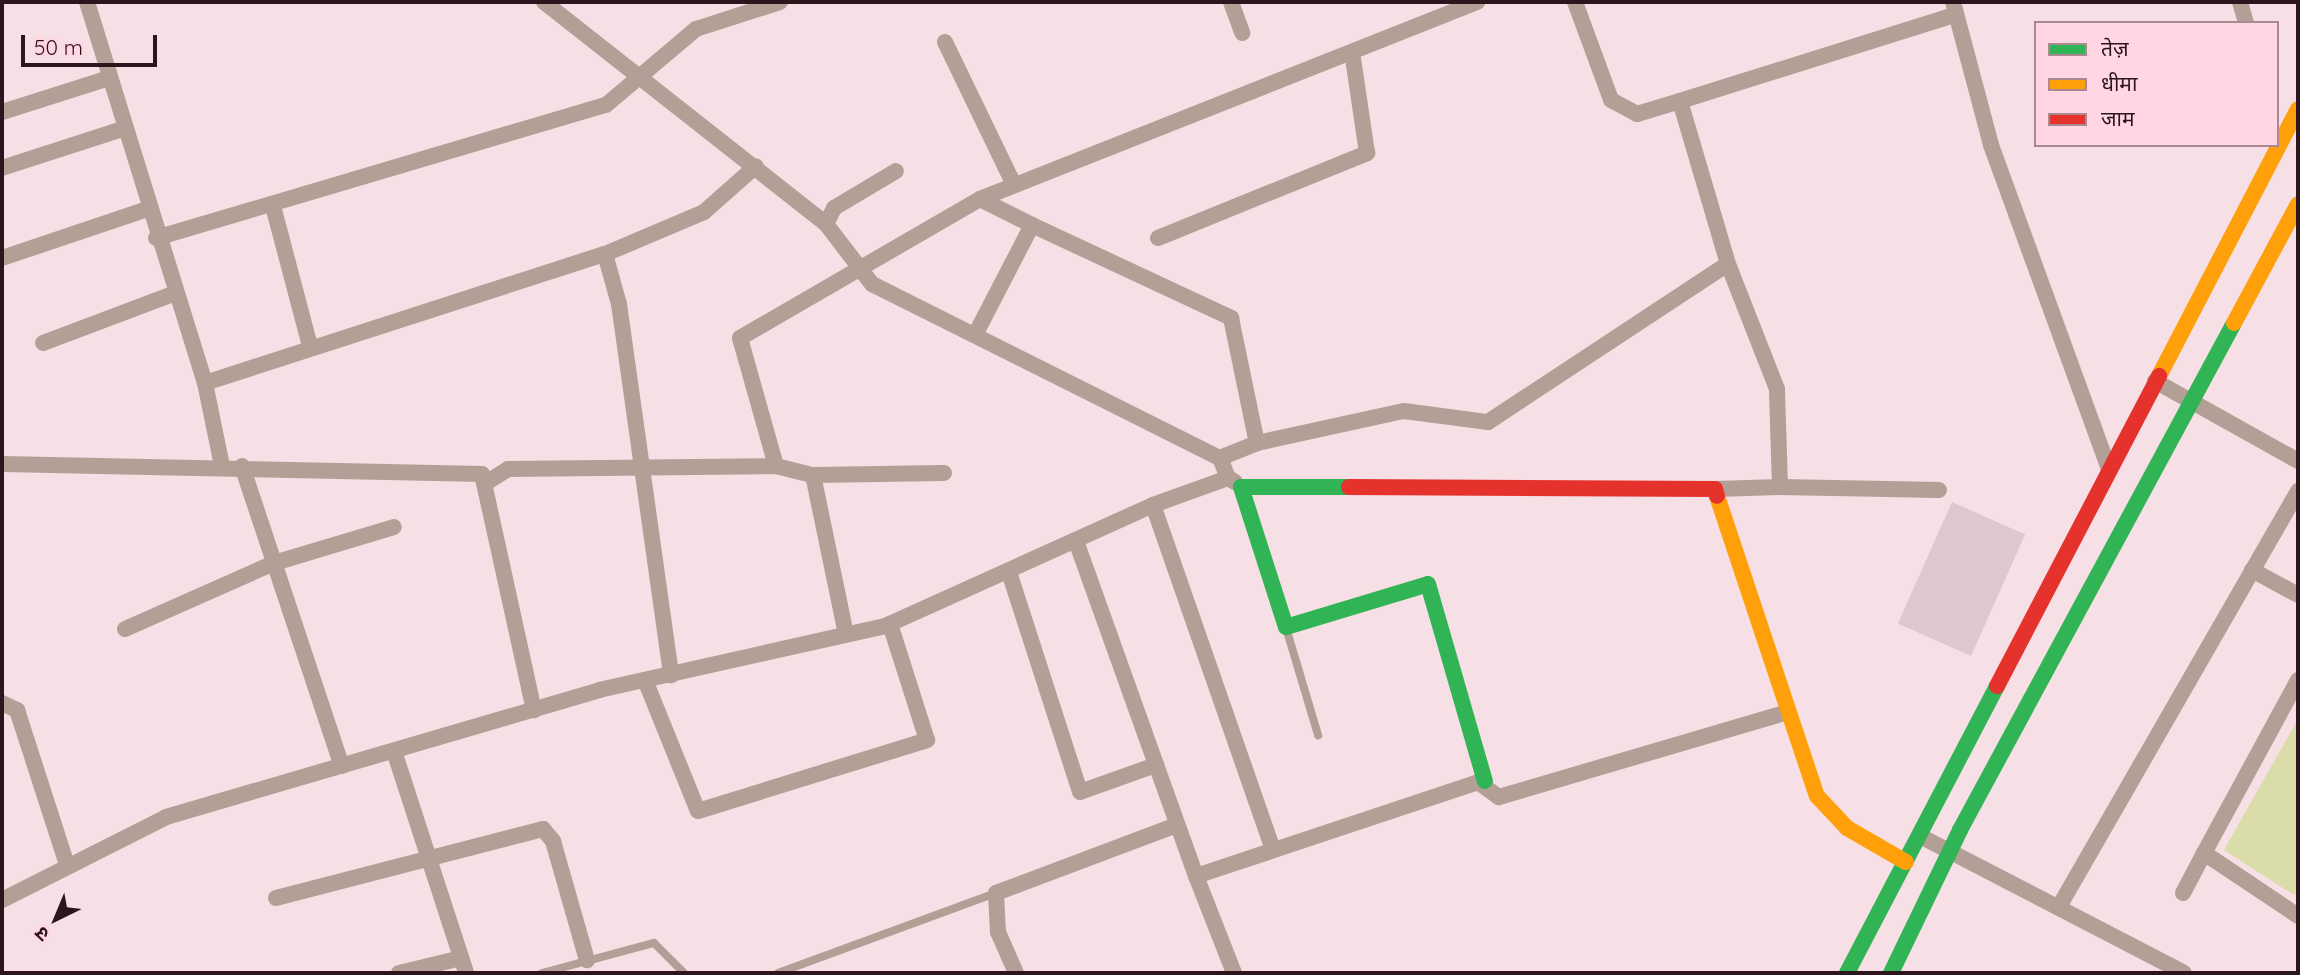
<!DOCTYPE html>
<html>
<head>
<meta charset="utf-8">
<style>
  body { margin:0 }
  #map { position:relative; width:2300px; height:975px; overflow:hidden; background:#f6dfe5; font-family:Quicksand,"Noto Sans Devanagari",sans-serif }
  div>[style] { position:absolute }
  .green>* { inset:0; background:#dadcaa }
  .building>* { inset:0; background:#dec7cd; transform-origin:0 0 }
  .lane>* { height:8px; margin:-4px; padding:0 4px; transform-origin:4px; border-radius:4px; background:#b39f96 }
  .street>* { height:16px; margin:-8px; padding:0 8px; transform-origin:8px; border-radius:8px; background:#b39f96 }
  .fast>* { height:16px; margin:-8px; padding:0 8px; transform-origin:8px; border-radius:8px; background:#30b455 }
  .slow>* { height:16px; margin:-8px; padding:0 8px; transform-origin:8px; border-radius:8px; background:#ff9f0a }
  .jam>* { height:16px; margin:-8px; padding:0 8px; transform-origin:8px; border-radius:8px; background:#e5322d }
  span { translate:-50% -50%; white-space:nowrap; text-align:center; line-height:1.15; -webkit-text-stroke:5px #ffd6e1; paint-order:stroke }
  .frame { position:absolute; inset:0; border:4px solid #2d151d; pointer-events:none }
  .legend { position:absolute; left:2034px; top:21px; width:245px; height:126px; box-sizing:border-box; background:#ffd6e1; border:2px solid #ab8993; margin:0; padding:9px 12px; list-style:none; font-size:21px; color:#2d151d }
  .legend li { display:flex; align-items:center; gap:14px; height:35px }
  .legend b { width:35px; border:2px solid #ab8993 }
  .north { position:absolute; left:21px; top:884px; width:70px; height:70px; -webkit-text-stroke:5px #ffd6e1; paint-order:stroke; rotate:223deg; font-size:19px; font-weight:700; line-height:28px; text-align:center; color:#2d151d }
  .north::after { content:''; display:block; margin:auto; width:24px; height:32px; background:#2d151d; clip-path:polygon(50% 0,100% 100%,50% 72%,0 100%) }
  .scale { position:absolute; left:21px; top:35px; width:136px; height:32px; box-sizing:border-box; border:4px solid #2d151d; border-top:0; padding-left:9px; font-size:21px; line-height:24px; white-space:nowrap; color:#2d151d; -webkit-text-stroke:5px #ffd6e1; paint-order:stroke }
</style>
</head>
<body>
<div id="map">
  <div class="green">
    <div style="clip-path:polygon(2298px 719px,2298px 890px,2294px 895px,2224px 850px)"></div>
  </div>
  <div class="building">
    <div style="left:1952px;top:502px;width:80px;height:133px;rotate:24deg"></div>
  </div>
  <div class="lane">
    <div style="left:1287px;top:631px;width:109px;rotate:73.4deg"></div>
    <div style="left:542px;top:973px;width:116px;rotate:-15deg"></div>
    <div style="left:654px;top:943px;width:42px;rotate:45deg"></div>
    <div style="left:778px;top:973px;width:232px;rotate:-20.2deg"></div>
  </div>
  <div class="street">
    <div style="left:87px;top:2px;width:399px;rotate:72.8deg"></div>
    <div style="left:205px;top:383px;width:85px;rotate:78.4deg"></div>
    <div style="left:544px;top:2px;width:359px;rotate:38.2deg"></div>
    <div style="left:826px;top:224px;width:76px;rotate:52.5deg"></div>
    <div style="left:872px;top:284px;width:389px;rotate:26.6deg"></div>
    <div style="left:1220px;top:458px;width:22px;rotate:68deg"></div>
    <div style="left:1231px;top:2px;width:33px;rotate:70deg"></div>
    <div style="left:1575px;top:2px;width:104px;rotate:69.8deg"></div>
    <div style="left:1611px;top:100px;width:30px;rotate:28deg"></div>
    <div style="left:1637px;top:114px;width:45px;rotate:-16.8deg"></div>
    <div style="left:1953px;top:2px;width:148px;rotate:75.1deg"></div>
    <div style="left:1991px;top:145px;width:346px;rotate:70deg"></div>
    <div style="left:2240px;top:2px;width:22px;rotate:74deg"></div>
    <div style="left:945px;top:42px;width:159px;rotate:64.2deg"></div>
    <div style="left:2px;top:112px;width:112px;rotate:-17.6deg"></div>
    <div style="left:2px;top:168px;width:127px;rotate:-17.9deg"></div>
    <div style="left:980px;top:199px;width:58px;rotate:26.6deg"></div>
    <div style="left:273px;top:206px;width:145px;rotate:75.2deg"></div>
    <div style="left:826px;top:224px;width:18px;rotate:-63deg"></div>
    <div style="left:834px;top:208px;width:72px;rotate:-30.8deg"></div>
    <div style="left:156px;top:238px;width:469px;rotate:-16.5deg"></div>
    <div style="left:606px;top:105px;width:118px;rotate:-40.2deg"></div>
    <div style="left:696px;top:29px;width:88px;rotate:-17.8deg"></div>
    <div style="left:1158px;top:238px;width:226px;rotate:-22.1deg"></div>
    <div style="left:1367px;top:153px;width:102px;rotate:-98.4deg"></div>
    <div style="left:605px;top:254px;width:52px;rotate:74.4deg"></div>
    <div style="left:619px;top:304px;width:375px;rotate:82deg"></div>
    <div style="left:2px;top:258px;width:154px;rotate:-18.6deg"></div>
    <div style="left:975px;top:335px;width:124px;rotate:-62.6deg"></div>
    <div style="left:1032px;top:225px;width:220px;rotate:25deg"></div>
    <div style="left:1231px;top:318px;width:128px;rotate:78.3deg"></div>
    <div style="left:43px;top:343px;width:141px;rotate:-20.7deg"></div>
    <div style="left:2155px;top:381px;width:164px;rotate:29.2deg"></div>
    <div style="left:205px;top:383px;width:420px;rotate:-17.9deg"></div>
    <div style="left:605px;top:254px;width:108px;rotate:-23deg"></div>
    <div style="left:704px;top:212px;width:69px;rotate:-41.5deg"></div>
    <div style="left:1220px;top:458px;width:40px;rotate:-22deg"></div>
    <div style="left:1257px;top:443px;width:150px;rotate:-12.3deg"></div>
    <div style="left:1404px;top:411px;width:85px;rotate:7.5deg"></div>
    <div style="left:1488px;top:422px;width:287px;rotate:-33.4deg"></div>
    <div style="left:2px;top:464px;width:480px;rotate:1.2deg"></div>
    <div style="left:482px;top:474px;width:242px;rotate:77.6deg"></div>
    <div style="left:242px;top:466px;width:316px;rotate:71.6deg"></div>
    <div style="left:776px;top:466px;width:133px;rotate:-105.7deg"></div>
    <div style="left:740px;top:338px;width:277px;rotate:-30.1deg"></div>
    <div style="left:980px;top:199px;width:535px;rotate:-21.62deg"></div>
    <div style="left:813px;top:475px;width:163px;rotate:78.3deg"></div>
    <div style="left:489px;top:481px;width:22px;rotate:-32deg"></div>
    <div style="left:508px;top:469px;width:268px;rotate:-0.6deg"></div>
    <div style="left:776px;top:466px;width:38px;rotate:14deg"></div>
    <div style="left:813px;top:475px;width:131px;rotate:-0.9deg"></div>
    <div style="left:1235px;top:482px;width:8px;rotate:-150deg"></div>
    <div style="left:1228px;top:478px;width:80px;rotate:160.2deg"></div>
    <div style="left:1153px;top:505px;width:364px;rotate:70.8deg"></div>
    <div style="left:1780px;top:487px;width:159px;rotate:1.1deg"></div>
    <div style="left:1715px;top:489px;width:65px;rotate:-1.8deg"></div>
    <div style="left:1780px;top:487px;width:98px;rotate:-91.8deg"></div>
    <div style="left:1777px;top:389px;width:134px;rotate:-111.4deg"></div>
    <div style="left:1728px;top:264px;width:170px;rotate:-106.4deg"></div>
    <div style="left:1680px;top:101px;width:287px;rotate:-17.4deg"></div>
    <div style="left:1076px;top:541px;width:356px;rotate:70.3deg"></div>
    <div style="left:2252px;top:570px;width:52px;rotate:28.5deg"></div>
    <div style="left:1009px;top:572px;width:231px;rotate:72.1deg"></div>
    <div style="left:1080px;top:792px;width:81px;rotate:-19.6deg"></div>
    <div style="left:125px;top:629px;width:163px;rotate:-23.9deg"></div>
    <div style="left:274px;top:563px;width:125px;rotate:-16.7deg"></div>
    <div style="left:645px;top:680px;width:141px;rotate:68deg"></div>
    <div style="left:698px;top:811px;width:240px;rotate:-17.2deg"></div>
    <div style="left:927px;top:740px;width:122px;rotate:-107.7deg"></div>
    <div style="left:2298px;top:680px;width:197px;rotate:118.5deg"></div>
    <div style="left:2204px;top:853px;width:113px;rotate:33.8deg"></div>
    <div style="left:2px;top:703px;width:17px;rotate:25deg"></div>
    <div style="left:17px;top:710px;width:163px;rotate:72.1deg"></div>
    <div style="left:394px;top:751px;width:233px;rotate:72deg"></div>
    <div style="left:1920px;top:836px;width:297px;rotate:27.4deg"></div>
    <div style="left:2183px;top:893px;width:45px;rotate:-62.3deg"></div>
    <div style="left:276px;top:898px;width:276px;rotate:-14.5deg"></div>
    <div style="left:543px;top:829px;width:16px;rotate:50deg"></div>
    <div style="left:553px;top:841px;width:124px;rotate:74.1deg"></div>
    <div style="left:2px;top:900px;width:184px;rotate:-26.8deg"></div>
    <div style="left:166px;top:817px;width:451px;rotate:-16.3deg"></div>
    <div style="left:599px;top:690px;width:293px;rotate:-12.6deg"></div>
    <div style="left:885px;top:626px;width:294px;rotate:-24.3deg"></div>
    <div style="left:2060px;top:905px;width:478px;rotate:-60.1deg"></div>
    <div style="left:399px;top:973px;width:64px;rotate:-13.6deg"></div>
    <div style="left:1016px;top:973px;width:45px;rotate:-113.7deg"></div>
    <div style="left:998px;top:932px;width:39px;rotate:-93deg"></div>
    <div style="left:996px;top:893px;width:193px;rotate:-20.6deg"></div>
    <div style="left:1234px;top:973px;width:104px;rotate:-111.4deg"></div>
    <div style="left:1196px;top:876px;width:297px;rotate:-18.4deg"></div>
    <div style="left:1478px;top:782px;width:26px;rotate:36deg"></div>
    <div style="left:1499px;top:797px;width:298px;rotate:-16.4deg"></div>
  </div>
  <div class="fast">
    <div style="left:1349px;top:487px;width:108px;rotate:180deg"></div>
    <div style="left:1241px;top:487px;width:147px;rotate:72.2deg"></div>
    <div style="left:1286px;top:627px;width:148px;rotate:-16.8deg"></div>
    <div style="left:1428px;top:584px;width:205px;rotate:73.9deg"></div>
    <div style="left:1847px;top:973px;width:324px;rotate:-62.4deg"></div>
    <div style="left:1891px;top:973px;width:159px;rotate:-64.2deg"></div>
    <div style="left:1960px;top:830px;width:576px;rotate:-61.61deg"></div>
  </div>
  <div class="slow">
    <div style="left:2234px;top:323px;width:135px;rotate:-61.7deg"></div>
    <div style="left:2159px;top:376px;width:301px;rotate:-62.5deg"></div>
    <div style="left:1717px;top:496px;width:316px;rotate:71.6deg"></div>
    <div style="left:1817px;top:796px;width:44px;rotate:46.8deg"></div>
    <div style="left:1847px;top:828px;width:68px;rotate:30deg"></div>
  </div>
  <div class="jam">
    <div style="left:1349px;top:487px;width:366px;rotate:0.3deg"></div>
    <div style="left:1715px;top:489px;width:7px;rotate:74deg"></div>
    <div style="left:1997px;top:686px;width:350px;rotate:-62.4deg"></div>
  </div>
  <div class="frame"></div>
  <ul class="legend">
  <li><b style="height:9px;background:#30b455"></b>तेज़</li>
  <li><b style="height:9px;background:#ff9f0a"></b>धीमा</li>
  <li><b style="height:9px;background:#e5322d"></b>जाम</li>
  </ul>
  <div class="north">उ</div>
  <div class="scale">50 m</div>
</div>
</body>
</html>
